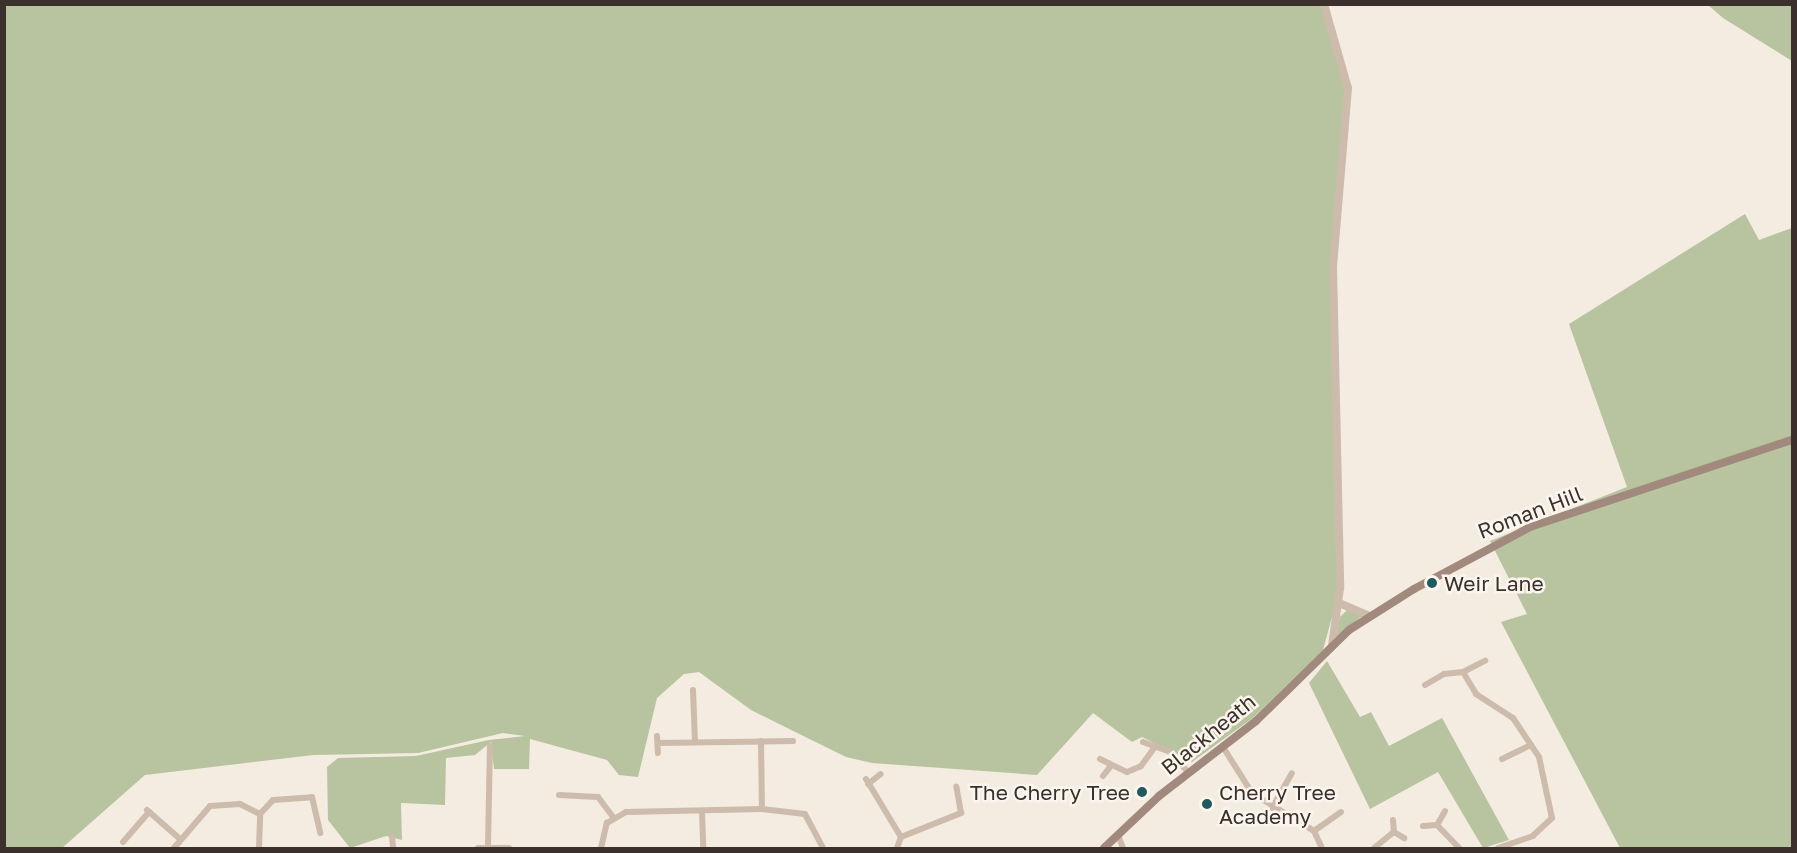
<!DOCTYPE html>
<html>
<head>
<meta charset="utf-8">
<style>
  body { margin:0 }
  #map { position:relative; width:1797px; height:853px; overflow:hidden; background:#f4ebe1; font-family:"Golos Text",sans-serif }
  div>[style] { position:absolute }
  .green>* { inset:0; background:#b8c4a0 }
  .minor>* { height:6px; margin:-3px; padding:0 3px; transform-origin:3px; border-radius:3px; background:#cdbbac }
  .tertiary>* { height:8px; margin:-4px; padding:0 4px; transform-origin:4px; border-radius:4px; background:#cdbbac }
  .secondary>* { height:8px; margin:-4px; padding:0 4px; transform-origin:4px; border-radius:4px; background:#a18a7d }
  .dots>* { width:16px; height:16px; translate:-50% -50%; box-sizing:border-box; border:3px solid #fbf5ee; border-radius:50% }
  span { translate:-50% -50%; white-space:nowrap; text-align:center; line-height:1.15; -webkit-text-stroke:5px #fbf5ee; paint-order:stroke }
  .street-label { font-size:21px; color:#3b302b }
  .poi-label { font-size:21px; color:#3b302b }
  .left { translate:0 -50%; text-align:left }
  .right { translate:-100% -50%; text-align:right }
  .frame { position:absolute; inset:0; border:6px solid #3b302b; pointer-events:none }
</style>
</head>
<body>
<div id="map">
  <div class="green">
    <div style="clip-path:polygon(5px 5px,1324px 5px,1348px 88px,1333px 268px,1340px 588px,1323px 650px,1254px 717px,1192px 762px,1142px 737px,1132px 742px,1093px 713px,1037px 775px,872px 763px,846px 757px,751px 710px,699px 672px,684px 674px,657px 698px,638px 777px,619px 775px,607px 760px,530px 739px,529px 769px,494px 769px,491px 742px,475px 755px,446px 758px,445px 805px,401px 803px,402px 840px,386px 836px,350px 848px,328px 820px,327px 767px,338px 758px,416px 756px,489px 740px,525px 736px,503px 733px,418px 753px,313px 755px,145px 775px,62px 848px,5px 848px)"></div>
    <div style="clip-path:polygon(1708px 5px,1792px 5px,1792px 61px,1723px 18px)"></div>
    <div style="clip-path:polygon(1745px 214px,1759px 240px,1792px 228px,1792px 848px,1620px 848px,1501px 622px,1527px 614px,1490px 541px,1627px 487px,1569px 324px)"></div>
    <div style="clip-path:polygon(1347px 610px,1362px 616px,1336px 637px,1340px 617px)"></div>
    <div style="clip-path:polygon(1327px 661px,1360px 717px,1371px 712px,1389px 746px,1442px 718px,1509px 840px,1483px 848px,1438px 772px,1370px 809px,1309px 683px)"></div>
  </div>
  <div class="minor">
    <div style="left:1463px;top:672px;width:25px;rotate:-27deg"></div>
    <div style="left:1425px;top:685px;width:22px;rotate:-30deg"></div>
    <div style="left:1444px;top:674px;width:19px;rotate:-6deg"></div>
    <div style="left:1463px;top:672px;width:26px;rotate:59deg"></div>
    <div style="left:1476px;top:694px;width:44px;rotate:33deg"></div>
    <div style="left:1513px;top:718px;width:47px;rotate:56.3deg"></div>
    <div style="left:1539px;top:757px;width:62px;rotate:78deg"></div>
    <div style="left:1552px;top:818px;width:26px;rotate:137deg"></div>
    <div style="left:1533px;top:836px;width:37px;rotate:161deg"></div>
    <div style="left:693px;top:690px;width:52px;rotate:87.8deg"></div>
    <div style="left:657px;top:736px;width:17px;rotate:87deg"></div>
    <div style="left:761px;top:741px;width:68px;rotate:89.2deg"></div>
    <div style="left:1143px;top:742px;width:29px;rotate:20deg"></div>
    <div style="left:1170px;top:752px;width:28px;rotate:48deg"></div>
    <div style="left:658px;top:743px;width:135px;rotate:-0.8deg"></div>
    <div style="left:1223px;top:747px;width:54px;rotate:57.8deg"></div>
    <div style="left:1252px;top:793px;width:73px;rotate:31.5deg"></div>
    <div style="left:1314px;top:831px;width:19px;rotate:65deg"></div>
    <div style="left:1100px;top:759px;width:30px;rotate:26deg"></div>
    <div style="left:1127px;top:772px;width:15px;rotate:-23deg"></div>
    <div style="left:1141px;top:766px;width:22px;rotate:-54deg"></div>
    <div style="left:1502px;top:759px;width:32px;rotate:-26deg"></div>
    <div style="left:1103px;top:776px;width:11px;rotate:-52deg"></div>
    <div style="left:866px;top:779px;width:68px;rotate:58.9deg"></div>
    <div style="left:868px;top:784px;width:16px;rotate:-38deg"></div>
    <div style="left:559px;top:795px;width:39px;rotate:3deg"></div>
    <div style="left:598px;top:797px;width:25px;rotate:53deg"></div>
    <div style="left:1272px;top:808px;width:40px;rotate:-60.3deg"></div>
    <div style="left:147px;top:810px;width:44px;rotate:41.3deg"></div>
    <div style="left:702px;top:811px;width:37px;rotate:88deg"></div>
    <div style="left:1437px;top:825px;width:16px;rotate:-60deg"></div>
    <div style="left:1423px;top:826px;width:14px;rotate:-4deg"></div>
    <div style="left:1437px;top:825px;width:32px;rotate:46deg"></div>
    <div style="left:1314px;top:831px;width:33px;rotate:-35deg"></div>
    <div style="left:1394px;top:832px;width:12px;rotate:31deg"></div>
    <div style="left:1118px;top:835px;width:14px;rotate:69deg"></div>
    <div style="left:392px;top:836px;width:12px;rotate:85deg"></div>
    <div style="left:123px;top:842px;width:40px;rotate:-49deg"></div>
    <div style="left:488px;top:847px;width:101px;rotate:-88.9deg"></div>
    <div style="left:174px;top:848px;width:55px;rotate:-49.4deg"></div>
    <div style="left:210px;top:806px;width:30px;rotate:-4deg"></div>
    <div style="left:240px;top:804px;width:22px;rotate:27deg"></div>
    <div style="left:259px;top:848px;width:34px;rotate:-88deg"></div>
    <div style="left:260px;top:814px;width:19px;rotate:-47deg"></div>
    <div style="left:273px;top:800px;width:39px;rotate:-4deg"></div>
    <div style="left:312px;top:797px;width:37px;rotate:77deg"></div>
    <div style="left:478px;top:848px;width:31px"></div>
    <div style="left:601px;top:848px;width:26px;rotate:-77deg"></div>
    <div style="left:607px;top:823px;width:22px;rotate:-30deg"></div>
    <div style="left:626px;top:812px;width:136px;rotate:-1.3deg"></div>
    <div style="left:762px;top:809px;width:43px;rotate:6.6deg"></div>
    <div style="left:805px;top:814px;width:38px;rotate:62deg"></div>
    <div style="left:897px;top:848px;width:12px;rotate:-70deg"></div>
    <div style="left:901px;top:837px;width:65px;rotate:-21.8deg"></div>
    <div style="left:961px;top:813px;width:27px;rotate:-100deg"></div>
    <div style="left:1374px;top:848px;width:26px;rotate:-39deg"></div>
    <div style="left:1394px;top:832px;width:12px;rotate:-95deg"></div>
  </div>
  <div class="tertiary">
    <div style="left:1324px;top:4px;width:87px;rotate:74.1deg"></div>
    <div style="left:1348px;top:88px;width:181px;rotate:94.8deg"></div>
    <div style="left:1333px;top:268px;width:320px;rotate:88.7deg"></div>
    <div style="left:1340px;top:588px;width:59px;rotate:97.9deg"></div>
    <div style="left:1339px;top:603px;width:33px;rotate:23deg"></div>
  </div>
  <div class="secondary">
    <div style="left:1104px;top:848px;width:76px;rotate:-43.4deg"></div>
    <div style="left:1159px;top:796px;width:123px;rotate:-37.7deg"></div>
    <div style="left:1256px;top:721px;width:130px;rotate:-44.4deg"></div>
    <div style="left:1349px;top:630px;width:77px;rotate:-32.2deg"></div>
    <div style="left:1414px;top:589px;width:132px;rotate:-28.1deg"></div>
    <div style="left:1530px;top:527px;width:276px;rotate:-18.4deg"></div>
  </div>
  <div class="dots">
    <div style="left:1432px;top:583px;background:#1f5a5e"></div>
    <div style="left:1142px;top:792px;background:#1f5a5e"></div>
    <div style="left:1207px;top:804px;background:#1f5a5e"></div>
  </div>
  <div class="street-label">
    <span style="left:1530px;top:512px;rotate:-21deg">Roman Hill</span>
    <span style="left:1208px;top:734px;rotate:-39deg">Blackheath</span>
  </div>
  <div class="poi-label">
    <span class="left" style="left:1444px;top:583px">Weir Lane</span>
    <span class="right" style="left:1130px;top:792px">The Cherry Tree</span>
    <span class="left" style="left:1219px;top:804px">Cherry Tree<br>Academy</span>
  </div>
  <div class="frame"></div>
</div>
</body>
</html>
